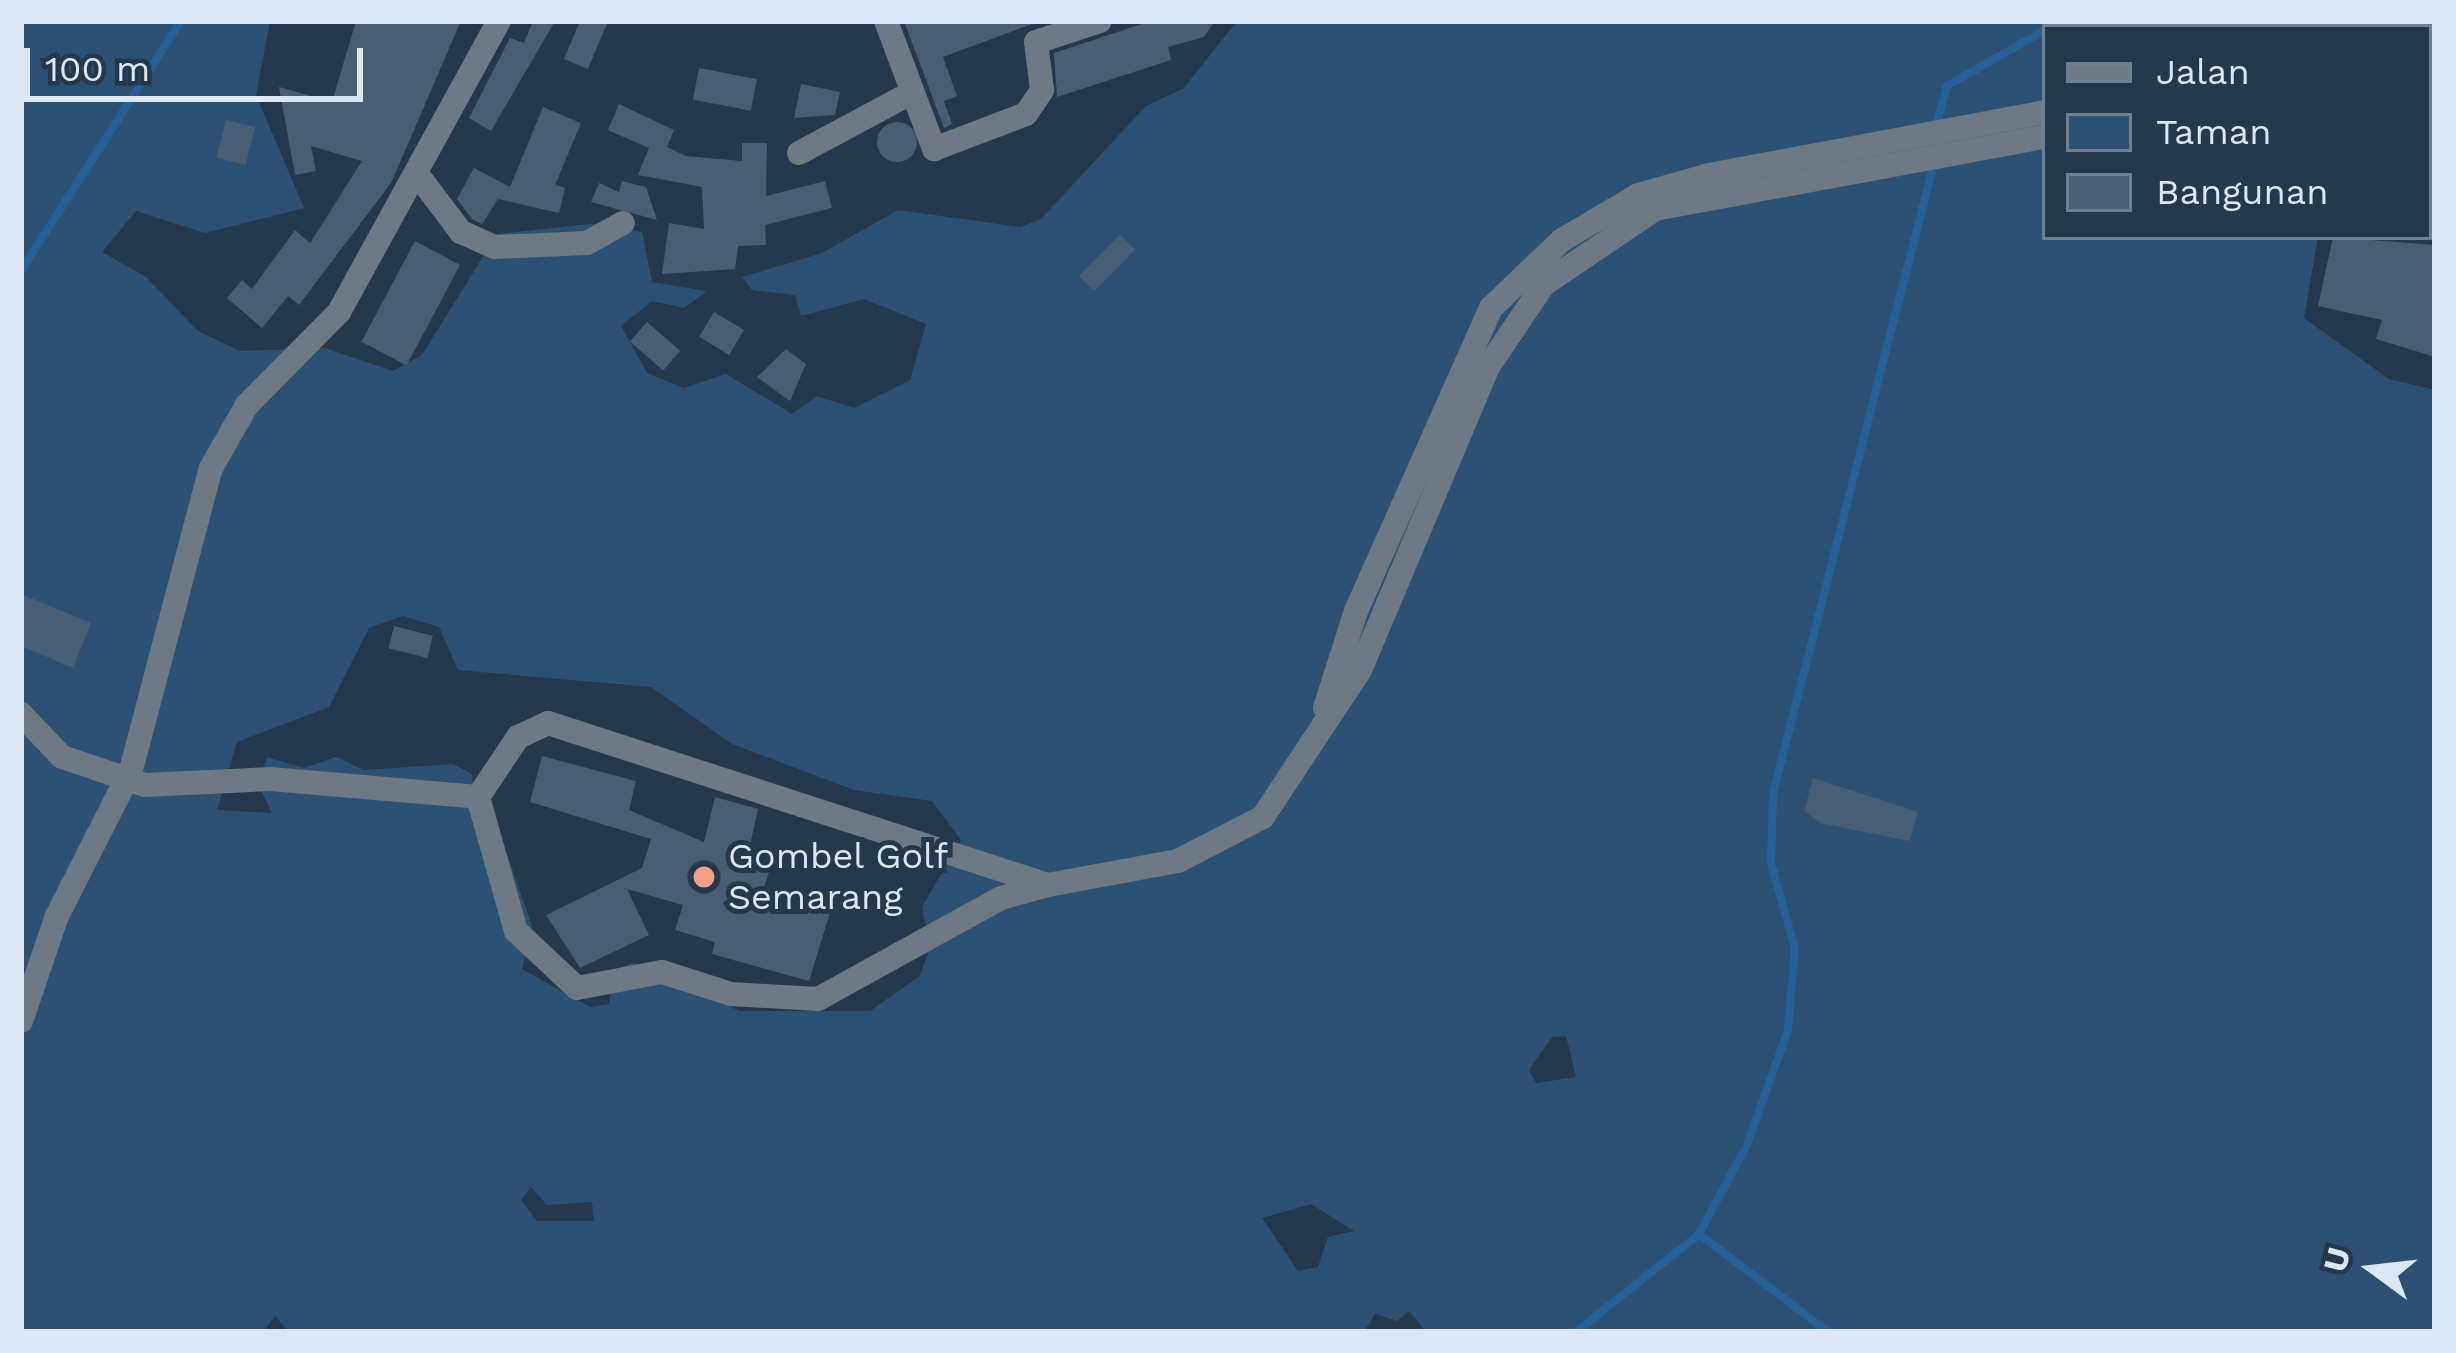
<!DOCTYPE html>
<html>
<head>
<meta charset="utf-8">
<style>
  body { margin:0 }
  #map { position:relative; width:2456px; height:1353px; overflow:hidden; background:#24394e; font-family:"Work Sans",sans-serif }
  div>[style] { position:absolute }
  .green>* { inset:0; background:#2c5175 }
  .stream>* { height:8px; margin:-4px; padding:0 4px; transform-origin:4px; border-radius:4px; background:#266096 }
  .building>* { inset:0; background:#485e75; transform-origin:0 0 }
  .round { border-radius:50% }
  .street>* { height:24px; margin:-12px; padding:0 12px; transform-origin:12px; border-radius:12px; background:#6e7983 }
  .dots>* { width:33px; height:33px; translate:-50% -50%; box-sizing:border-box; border:6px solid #24394e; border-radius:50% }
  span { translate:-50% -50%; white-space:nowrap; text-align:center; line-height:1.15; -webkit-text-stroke:10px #24394e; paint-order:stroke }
  .poi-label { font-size:36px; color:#dbe7f5 }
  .left { translate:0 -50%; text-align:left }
  .frame { position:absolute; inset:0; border:24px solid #dbe7f5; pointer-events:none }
  .legend { position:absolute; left:2042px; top:24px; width:390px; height:216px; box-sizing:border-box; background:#24394e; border:3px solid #6d7f91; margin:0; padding:15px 21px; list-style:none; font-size:36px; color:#dbe7f5 }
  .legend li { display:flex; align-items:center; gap:24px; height:60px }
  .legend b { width:60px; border:3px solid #6d7f91 }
  .north { position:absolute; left:2312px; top:1209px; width:120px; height:120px; -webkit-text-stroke:9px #24394e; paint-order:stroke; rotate:285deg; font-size:33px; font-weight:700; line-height:48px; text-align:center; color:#dbe7f5 }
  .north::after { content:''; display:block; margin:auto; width:42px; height:54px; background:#dbe7f5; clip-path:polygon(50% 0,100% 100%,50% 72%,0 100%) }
  .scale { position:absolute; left:24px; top:48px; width:339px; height:54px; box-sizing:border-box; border:6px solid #dbe7f5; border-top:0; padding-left:15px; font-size:36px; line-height:42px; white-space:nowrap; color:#dbe7f5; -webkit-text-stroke:9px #24394e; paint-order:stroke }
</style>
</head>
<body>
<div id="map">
  <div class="green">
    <div style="clip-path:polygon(evenodd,21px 21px,270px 21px,256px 95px,304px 208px,205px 233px,136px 211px,102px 252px,146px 277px,198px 331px,240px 351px,324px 348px,393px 371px,422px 355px,497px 234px,601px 223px,642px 232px,652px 282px,707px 291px,684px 308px,652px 301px,621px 326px,647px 373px,684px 388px,726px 374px,792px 414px,817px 396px,854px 408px,910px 380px,926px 324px,864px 299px,801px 316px,795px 295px,752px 290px,742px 277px,822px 253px,898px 210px,1020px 227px,1041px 219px,1146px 106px,1184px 88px,1237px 21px,2146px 21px,2045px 27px,2045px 237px,2318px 237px,2304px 318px,2389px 379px,2435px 390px,2435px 1332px,1426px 1332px,1409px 1311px,1397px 1321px,1375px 1314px,1364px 1332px,289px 1332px,275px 1316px,263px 1332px,21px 1332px,21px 21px,403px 616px,439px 627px,458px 670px,651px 687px,732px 744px,854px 790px,932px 801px,961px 840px,922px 907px,930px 947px,920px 976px,870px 1011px,739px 1011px,659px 966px,631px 963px,613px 972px,609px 1004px,590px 1007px,522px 969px,532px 926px,507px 854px,477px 835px,472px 774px,453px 764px,364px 770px,336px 757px,304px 768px,267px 757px,259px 786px,272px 813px,217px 810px,237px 742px,329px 707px,369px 628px,403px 616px,21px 21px,1566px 1036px,1576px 1077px,1536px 1083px,1529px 1070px,1552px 1037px,1566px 1036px,21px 21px,531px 1187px,547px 1205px,592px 1202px,594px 1221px,537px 1221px,521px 1200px,531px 1187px,21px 21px,1311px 1204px,1354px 1231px,1328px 1237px,1318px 1267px,1298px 1271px,1262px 1218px,1311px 1204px)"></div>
  </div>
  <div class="stream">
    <div style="left:1935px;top:130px;width:46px;rotate:-74.7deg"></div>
    <div style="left:1947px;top:86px;width:113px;rotate:-29.7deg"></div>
    <div style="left:21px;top:271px;width:297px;rotate:-57.4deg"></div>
    <div style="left:1699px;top:1234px;width:162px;rotate:37.2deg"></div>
    <div style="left:1576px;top:1332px;width:157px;rotate:-38.5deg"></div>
    <div style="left:1699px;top:1234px;width:101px;rotate:-61.7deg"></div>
    <div style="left:1747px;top:1145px;width:122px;rotate:-70.4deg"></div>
    <div style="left:1788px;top:1030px;width:81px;rotate:-85.1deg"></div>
    <div style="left:1795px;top:949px;width:89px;rotate:-105.6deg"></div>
    <div style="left:1771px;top:863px;width:69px;rotate:-88.3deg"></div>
    <div style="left:1773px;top:794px;width:651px;rotate:-75.69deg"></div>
  </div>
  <div class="building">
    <div style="clip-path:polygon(356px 21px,461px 21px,391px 183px,299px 305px,288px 296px,262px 328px,227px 298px,242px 280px,252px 289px,295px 230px,310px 243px,362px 161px,311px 146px,316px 171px,295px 175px,279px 87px,332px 102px)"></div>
    <div style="clip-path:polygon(533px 21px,555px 21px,491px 131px,469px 118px,510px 38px,524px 43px)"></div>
    <div style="clip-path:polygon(580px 21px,608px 21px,588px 69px,564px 59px)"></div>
    <div style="clip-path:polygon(904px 21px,1032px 21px,1032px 24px,943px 57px,957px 96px,944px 101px,952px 124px,944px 128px)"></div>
    <div style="clip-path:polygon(1151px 21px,1215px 21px,1204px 37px,1168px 47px,1171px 60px,1057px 97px,1054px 53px)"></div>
    <div style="left:699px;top:68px;width:59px;height:32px;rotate:11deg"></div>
    <div style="clip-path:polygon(801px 84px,840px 92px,835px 115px,794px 118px)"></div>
    <div style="clip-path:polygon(619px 104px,674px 130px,667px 147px,686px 156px,742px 161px,742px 143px,767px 143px,766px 196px,825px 181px,832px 208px,765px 225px,766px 245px,738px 246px,735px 269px,662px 274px,669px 223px,704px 229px,702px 187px,638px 175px,649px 148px,608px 130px)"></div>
    <div style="clip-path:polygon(543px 107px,581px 123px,555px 185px,565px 188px,559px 213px,498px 199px,482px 224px,472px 219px,457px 199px,474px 168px,510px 187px)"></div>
    <div style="left:226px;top:120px;width:30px;height:39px;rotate:14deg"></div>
    <div class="round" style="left:877px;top:122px;width:40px;height:40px"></div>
    <div style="clip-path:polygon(622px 181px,646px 187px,657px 220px,591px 202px,599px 183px,619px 192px)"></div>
    <div style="left:1120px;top:235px;width:21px;height:58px;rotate:45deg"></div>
    <div style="clip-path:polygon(2333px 237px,2435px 245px,2435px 357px,2376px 339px,2382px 320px,2318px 306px)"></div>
    <div style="left:415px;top:241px;width:51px;height:114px;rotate:28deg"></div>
    <div style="left:714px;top:312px;width:35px;height:29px;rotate:31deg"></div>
    <div style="left:647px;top:322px;width:44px;height:26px;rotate:41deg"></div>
    <div style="clip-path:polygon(786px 349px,806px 364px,790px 401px,757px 377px)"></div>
    <div style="clip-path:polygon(21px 594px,91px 623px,73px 668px,21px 646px)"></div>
    <div style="left:394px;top:626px;width:40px;height:23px;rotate:14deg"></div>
    <div style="clip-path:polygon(542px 756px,636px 781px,629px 810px,704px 842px,715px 797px,758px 809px,748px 855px,772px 862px,764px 888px,832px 906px,809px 981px,712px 954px,715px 942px,675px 930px,683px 905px,627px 889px,649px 935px,580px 968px,546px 915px,642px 868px,651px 839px,530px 802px)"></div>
    <div style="clip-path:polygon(1813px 778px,1918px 812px,1910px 841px,1820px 823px,1804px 811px)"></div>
  </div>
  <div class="street">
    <div style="left:886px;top:21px;width:137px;rotate:69.4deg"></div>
    <div style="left:934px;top:149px;width:98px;rotate:-20.8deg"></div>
    <div style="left:1026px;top:114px;width:29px;rotate:-56deg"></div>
    <div style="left:1042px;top:90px;width:48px;rotate:-97.1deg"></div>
    <div style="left:1036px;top:42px;width:67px;rotate:-18.2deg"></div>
    <div style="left:2331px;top:27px;width:13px;rotate:-27deg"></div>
    <div style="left:2392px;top:27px;width:13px;rotate:-27deg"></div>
    <div style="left:799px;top:153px;width:127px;rotate:-28.2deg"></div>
    <div style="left:420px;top:178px;width:68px;rotate:52.8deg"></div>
    <div style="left:461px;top:232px;width:36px;rotate:24deg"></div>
    <div style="left:494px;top:247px;width:93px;rotate:-2.5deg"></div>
    <div style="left:587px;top:243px;width:41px;rotate:-29.1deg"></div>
    <div style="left:1325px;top:708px;width:102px;rotate:-72.3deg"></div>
    <div style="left:1356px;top:611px;width:332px;rotate:-66deg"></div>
    <div style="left:1491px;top:308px;width:98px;rotate:-43.8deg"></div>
    <div style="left:1562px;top:240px;width:88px;rotate:-30.6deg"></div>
    <div style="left:1638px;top:195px;width:74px;rotate:-15.7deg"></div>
    <div style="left:1709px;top:175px;width:342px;rotate:-10.6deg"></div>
    <div style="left:21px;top:714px;width:59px;rotate:46.4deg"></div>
    <div style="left:62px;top:757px;width:88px;rotate:18.6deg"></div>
    <div style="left:145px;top:785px;width:125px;rotate:-2.7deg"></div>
    <div style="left:270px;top:779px;width:209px;rotate:4.9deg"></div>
    <div style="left:478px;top:797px;width:72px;rotate:-56.3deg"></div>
    <div style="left:518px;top:737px;width:33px;rotate:-25deg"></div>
    <div style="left:548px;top:723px;width:526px;rotate:17.95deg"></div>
    <div style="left:1048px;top:885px;width:132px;rotate:-10.5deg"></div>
    <div style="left:1178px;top:861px;width:96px;rotate:-27.4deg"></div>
    <div style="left:1263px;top:817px;width:176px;rotate:-56.6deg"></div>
    <div style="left:1360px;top:670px;width:329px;rotate:-67.1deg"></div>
    <div style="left:1488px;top:367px;width:100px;rotate:-56deg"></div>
    <div style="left:1544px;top:284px;width:134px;rotate:-34deg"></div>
    <div style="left:1655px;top:209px;width:397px;rotate:-10.5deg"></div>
    <div style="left:478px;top:797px;width:139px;rotate:74.2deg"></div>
    <div style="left:516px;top:931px;width:83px;rotate:43.1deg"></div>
    <div style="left:577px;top:988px;width:86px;rotate:-10.7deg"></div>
    <div style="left:662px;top:972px;width:72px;rotate:17.7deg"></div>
    <div style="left:731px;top:994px;width:87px;rotate:3.3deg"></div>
    <div style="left:818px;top:999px;width:209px;rotate:-28.9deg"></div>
    <div style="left:1001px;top:898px;width:49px;rotate:-15.5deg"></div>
    <div style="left:21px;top:1021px;width:111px;rotate:-71.1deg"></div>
    <div style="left:57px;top:916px;width:164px;rotate:-63.1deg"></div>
    <div style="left:131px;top:770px;width:312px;rotate:-75.2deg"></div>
    <div style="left:211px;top:468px;width:73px;rotate:-60.3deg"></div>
    <div style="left:247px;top:405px;width:131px;rotate:-45.3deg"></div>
    <div style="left:339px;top:312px;width:332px;rotate:-61.2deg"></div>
  </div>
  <div class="dots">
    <div style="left:704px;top:877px;background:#f39f83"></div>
  </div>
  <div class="poi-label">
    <span class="left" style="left:728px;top:877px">Gombel Golf<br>Semarang</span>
  </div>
  <div class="frame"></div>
  <ul class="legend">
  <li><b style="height:15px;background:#6e7983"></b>Jalan</li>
  <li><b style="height:33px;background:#2c5175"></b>Taman</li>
  <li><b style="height:33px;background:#485e75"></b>Bangunan</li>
  </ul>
  <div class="north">U</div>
  <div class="scale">100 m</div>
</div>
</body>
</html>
